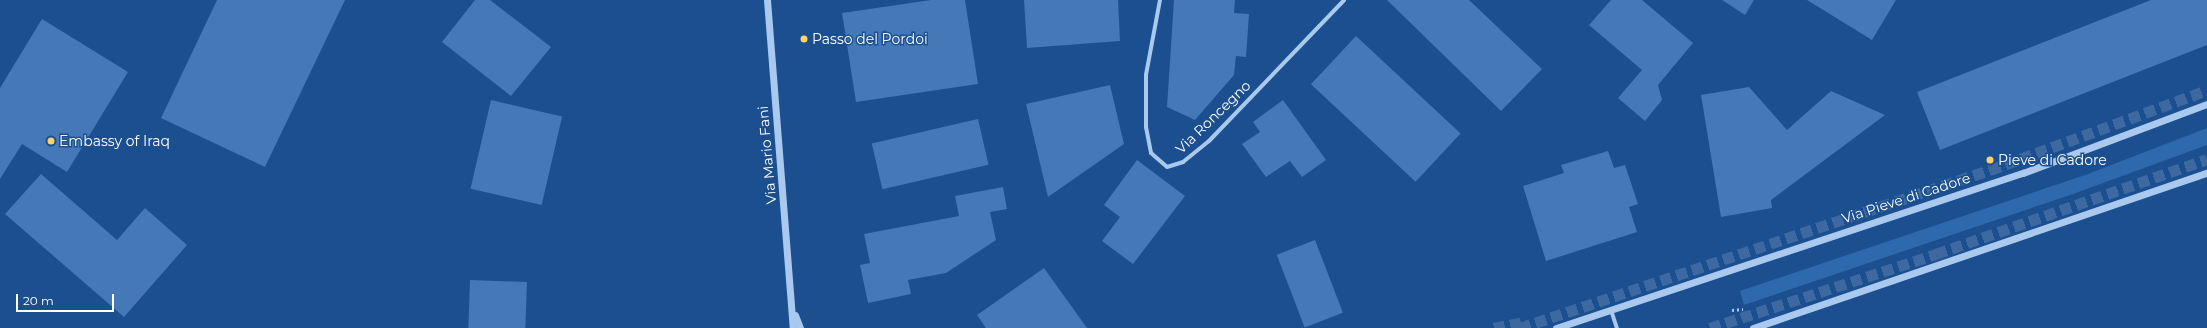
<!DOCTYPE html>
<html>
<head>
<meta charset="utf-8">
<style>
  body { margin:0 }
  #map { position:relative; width:2207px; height:328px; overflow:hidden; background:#1b4f8f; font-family:Montserrat,sans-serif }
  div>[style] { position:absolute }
  .green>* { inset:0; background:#2e69ad }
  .building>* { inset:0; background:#4478b7; transform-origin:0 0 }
  .trunk-tunnel>* { height:11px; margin-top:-5.5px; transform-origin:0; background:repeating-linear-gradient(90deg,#3d69a0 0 11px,transparent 0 16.5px) }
  .path>* { height:2.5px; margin-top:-1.25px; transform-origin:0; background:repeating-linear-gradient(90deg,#a9c9ee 0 2px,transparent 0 5px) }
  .minor>* { height:4px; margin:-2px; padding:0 2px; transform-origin:2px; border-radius:2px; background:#a9c9ee }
  .tertiary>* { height:7px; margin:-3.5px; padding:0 3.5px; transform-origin:3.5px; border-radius:3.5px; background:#a9c9ee }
  .dots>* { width:11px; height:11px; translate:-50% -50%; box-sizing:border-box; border:2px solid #1b4f8f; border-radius:50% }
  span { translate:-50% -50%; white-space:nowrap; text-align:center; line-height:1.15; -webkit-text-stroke:3px #1b4f8f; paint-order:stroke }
  .poi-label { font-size:14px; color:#fff }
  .left { translate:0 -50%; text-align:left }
  .street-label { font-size:14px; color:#fff }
  .scale { position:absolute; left:16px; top:294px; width:98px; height:18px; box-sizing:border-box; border:2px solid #fff; border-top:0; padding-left:5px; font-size:12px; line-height:14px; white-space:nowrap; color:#fff; -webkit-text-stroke:3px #1b4f8f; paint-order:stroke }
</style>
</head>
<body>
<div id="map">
  <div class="green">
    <div style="clip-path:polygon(2207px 128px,2207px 145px,2073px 194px,1744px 305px,1740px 291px,2088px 174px)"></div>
  </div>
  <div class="building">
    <div style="clip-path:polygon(217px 0,345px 0,265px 167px,161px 118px)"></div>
    <div style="clip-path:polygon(475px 0,490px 0,551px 47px,511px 96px,442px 42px)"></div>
    <div style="clip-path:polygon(931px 0,965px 0,978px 84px,856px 102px,842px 13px)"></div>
    <div style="clip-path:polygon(1024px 0,1118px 0,1120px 41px,1027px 48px)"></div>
    <div style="clip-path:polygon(1174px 0,1235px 0,1234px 13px,1249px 14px,1246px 57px,1236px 56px,1234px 75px,1195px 120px,1167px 107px)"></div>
    <div style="clip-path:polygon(1387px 0,1469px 0,1542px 69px,1501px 111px)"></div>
    <div style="clip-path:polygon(1611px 0,1642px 0,1693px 43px,1658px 85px,1662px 100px,1645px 121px,1618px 98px,1642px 70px,1589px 25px)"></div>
    <div style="clip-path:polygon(1722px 0,1754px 0,1745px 15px)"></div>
    <div style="clip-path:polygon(1807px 0,1896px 0,1872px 40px)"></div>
    <div style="clip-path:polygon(2151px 0,2207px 0,2207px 45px,1940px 150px,1917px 92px)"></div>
    <div style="clip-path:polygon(42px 19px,128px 72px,67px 172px,22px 144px,0 179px,0 88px)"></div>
    <div style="left:1356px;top:36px;width:143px;height:66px;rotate:43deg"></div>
    <div style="clip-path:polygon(1110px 85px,1124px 144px,1048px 197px,1026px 104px)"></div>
    <div style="clip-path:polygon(1749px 87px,1787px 130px,1831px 91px,1885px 115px,1771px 200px,1772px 208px,1721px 217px,1701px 95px)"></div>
    <div style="left:491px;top:100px;width:73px;height:91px;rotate:13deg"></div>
    <div style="clip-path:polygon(1283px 100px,1326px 160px,1302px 177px,1290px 161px,1266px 177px,1242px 144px,1260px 132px,1253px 122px)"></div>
    <div style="left:978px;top:119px;width:47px;height:109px;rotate:77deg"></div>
    <div style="clip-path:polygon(1608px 151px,1614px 168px,1625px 165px,1638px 204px,1629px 207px,1637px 232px,1546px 261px,1523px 186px,1564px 173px,1561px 165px)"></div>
    <div style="clip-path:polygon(1137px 160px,1185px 196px,1133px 264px,1102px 241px,1120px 217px,1104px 205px)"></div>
    <div style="clip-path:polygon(41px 174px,117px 240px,145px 208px,187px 245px,124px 317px,5px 214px)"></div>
    <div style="clip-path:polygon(1003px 187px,1007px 209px,990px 212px,996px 240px,946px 273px,908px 280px,911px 294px,868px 303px,860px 265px,870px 263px,864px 234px,959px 216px,955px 196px)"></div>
    <div style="left:1315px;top:240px;width:78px;height:41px;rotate:69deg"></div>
    <div style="clip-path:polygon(1044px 268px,1087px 328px,986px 328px,977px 315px)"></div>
    <div style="left:470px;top:280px;width:57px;height:48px;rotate:2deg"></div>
  </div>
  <div class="trunk-tunnel">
    <div style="left:1494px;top:328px;width:33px;rotate:-11deg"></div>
    <div style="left:1520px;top:328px;width:496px;rotate:-18.6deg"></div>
    <div style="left:1990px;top:170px;width:231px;rotate:-20.2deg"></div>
    <div style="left:1710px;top:328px;width:238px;rotate:-18.1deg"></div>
    <div style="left:1936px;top:254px;width:287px;rotate:-19.3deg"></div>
  </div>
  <div class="path">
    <div style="left:1732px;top:310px;width:11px;rotate:-5deg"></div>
  </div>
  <div class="minor">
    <div style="left:1160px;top:0;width:76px;rotate:100.6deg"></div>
    <div style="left:1146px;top:75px;width:52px;rotate:90deg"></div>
    <div style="left:1146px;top:127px;width:26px;rotate:79deg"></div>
    <div style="left:1151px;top:153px;width:21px;rotate:41deg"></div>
    <div style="left:1167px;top:167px;width:17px;rotate:-17deg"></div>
    <div style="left:1183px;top:162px;width:33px;rotate:-39deg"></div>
    <div style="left:1209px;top:141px;width:195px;rotate:-46.2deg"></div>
    <div style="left:1611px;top:310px;width:19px;rotate:72deg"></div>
  </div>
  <div class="tertiary">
    <div style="left:767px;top:0;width:329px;rotate:85.5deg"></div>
    <div style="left:795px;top:315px;width:14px;rotate:69deg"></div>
    <div style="left:1556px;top:328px;width:492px;rotate:-18.4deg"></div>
    <div style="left:2023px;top:173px;width:197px;rotate:-20.6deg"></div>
    <div style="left:1753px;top:328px;width:480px;rotate:-18.9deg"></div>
  </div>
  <div class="dots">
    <div style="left:804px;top:39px;background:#ffd166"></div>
    <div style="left:51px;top:141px;background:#ffd166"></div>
    <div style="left:1990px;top:160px;background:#ffd166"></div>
  </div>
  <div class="poi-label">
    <span class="left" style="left:812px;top:39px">Passo del Pordoi</span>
    <span class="left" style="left:59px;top:141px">Embassy of Iraq</span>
    <span class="left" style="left:1998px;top:160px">Pieve di Cadore</span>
  </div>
  <div class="street-label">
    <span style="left:1213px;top:117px;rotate:-44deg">Via Roncegno</span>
    <span style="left:767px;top:155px;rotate:-95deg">Via Mario Fani</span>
    <span style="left:1906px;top:198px;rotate:-18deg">Via Pieve di Cadore</span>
  </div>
  <div class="scale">20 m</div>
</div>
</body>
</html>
